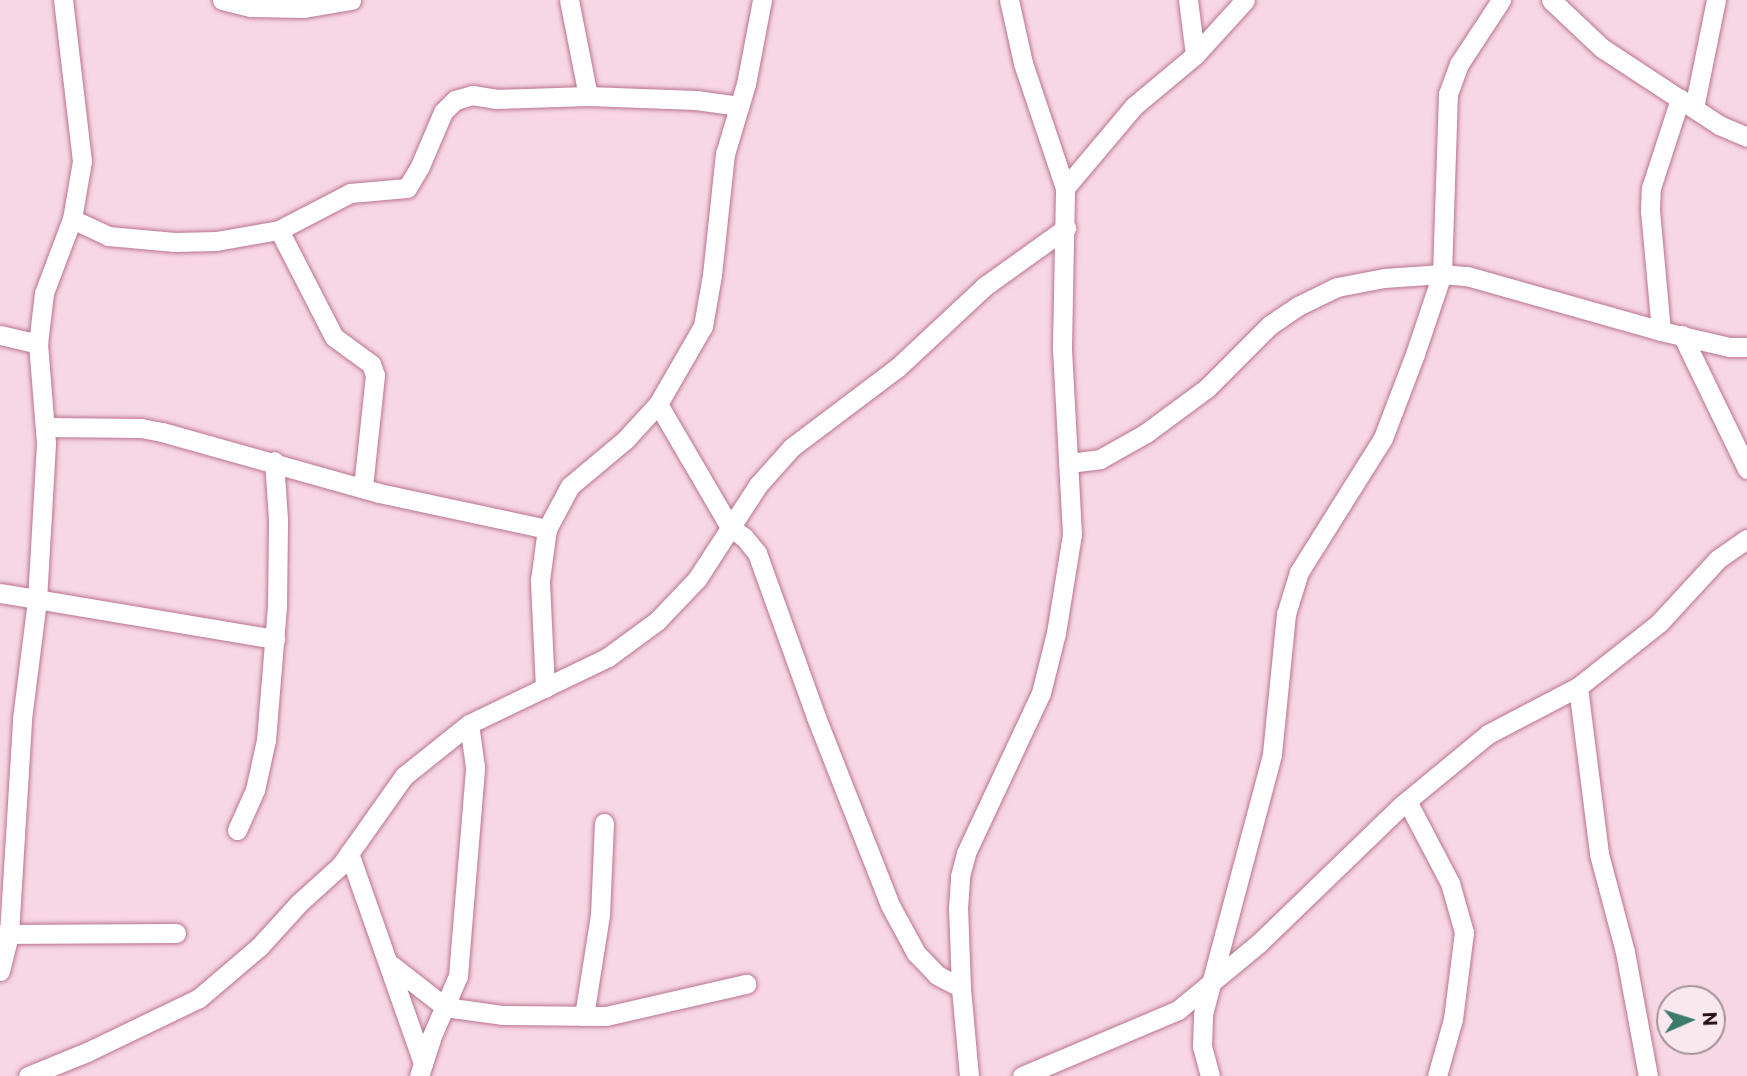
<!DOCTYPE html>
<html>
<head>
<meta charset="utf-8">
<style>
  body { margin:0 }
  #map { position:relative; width:1747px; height:1076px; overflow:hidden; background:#f7d7e3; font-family:Commissioner,sans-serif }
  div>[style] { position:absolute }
  .roads { filter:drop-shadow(0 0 2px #ba7391) drop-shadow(0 0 2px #ba7391) }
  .street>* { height:19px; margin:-9.5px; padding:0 9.5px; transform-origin:9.5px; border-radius:9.5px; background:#fff }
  span { translate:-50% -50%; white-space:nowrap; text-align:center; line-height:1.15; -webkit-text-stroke:5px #f9e9ef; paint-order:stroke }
  .north { position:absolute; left:1656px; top:985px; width:70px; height:70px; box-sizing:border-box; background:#f9e9ef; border:2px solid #a5919a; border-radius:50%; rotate:87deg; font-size:19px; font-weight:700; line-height:28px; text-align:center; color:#280d1a }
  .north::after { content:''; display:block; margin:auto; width:24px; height:32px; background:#3c7b69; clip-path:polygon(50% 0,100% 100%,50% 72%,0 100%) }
</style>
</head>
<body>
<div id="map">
  <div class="roads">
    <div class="street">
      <div style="left:222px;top:0;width:30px;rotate:14deg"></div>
      <div style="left:251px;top:7px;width:53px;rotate:1.1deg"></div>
      <div style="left:304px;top:8px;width:48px;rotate:-9.7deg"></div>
      <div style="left:569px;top:0;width:98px;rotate:78.8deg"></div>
      <div style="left:1188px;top:0;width:55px;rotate:82.7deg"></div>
      <div style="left:1551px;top:0;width:70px;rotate:43.3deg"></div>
      <div style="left:1602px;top:48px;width:140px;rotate:33.3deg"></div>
      <div style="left:1719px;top:125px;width:30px;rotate:23deg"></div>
      <div style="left:1694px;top:108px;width:110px;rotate:-78.5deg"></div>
      <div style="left:1065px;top:188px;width:107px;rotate:-49.9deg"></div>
      <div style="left:1134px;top:106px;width:80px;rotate:-39.9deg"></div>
      <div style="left:1195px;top:55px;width:74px;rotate:-47.7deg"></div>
      <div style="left:72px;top:219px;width:40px;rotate:25deg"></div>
      <div style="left:108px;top:236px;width:67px;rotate:5.1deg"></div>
      <div style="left:175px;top:242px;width:41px;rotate:-1.4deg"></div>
      <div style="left:216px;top:241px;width:64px;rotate:-9.9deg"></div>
      <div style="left:279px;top:230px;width:80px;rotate:-27.5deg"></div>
      <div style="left:350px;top:193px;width:57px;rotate:-5deg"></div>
      <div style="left:407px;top:188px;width:26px;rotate:-59deg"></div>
      <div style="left:420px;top:166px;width:59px;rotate:-66.9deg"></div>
      <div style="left:443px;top:112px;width:17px;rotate:-45deg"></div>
      <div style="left:455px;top:100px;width:18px;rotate:-16deg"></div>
      <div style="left:472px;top:95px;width:24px;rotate:9deg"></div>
      <div style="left:496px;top:99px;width:92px;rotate:-1.9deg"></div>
      <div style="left:588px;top:96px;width:108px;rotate:2.1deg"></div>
      <div style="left:696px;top:100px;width:44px;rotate:7.8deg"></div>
      <div style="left:279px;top:230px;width:120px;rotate:62.8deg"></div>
      <div style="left:334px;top:337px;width:46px;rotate:36.1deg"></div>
      <div style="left:371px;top:364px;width:12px;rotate:70deg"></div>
      <div style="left:375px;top:375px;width:114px;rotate:96.1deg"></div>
      <div style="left:1661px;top:331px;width:121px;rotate:-95.2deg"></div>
      <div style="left:1650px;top:211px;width:23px;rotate:-88deg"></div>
      <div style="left:1651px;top:188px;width:94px;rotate:-72deg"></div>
      <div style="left:0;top:335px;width:39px;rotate:13deg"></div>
      <div style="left:1682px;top:335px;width:149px;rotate:64.1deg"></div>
      <div style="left:658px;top:404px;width:143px;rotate:59.7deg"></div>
      <div style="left:730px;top:527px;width:17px;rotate:36deg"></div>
      <div style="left:744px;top:537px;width:21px;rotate:51deg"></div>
      <div style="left:757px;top:553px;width:174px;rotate:70.2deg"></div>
      <div style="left:816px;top:717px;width:202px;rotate:68.5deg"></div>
      <div style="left:890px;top:905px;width:55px;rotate:61.6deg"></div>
      <div style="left:916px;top:953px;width:30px;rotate:46deg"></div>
      <div style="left:937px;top:975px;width:27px;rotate:28deg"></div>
      <div style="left:46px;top:427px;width:95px;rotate:0.6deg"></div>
      <div style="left:141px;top:428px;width:21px;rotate:11deg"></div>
      <div style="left:162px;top:432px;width:225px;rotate:15.7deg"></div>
      <div style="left:379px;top:493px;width:172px;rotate:12.1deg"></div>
      <div style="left:1069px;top:463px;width:31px;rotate:-7deg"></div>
      <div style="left:1100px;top:459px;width:53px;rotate:-29.5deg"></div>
      <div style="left:1146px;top:433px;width:76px;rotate:-36.4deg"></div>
      <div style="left:1207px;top:388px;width:89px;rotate:-45deg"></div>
      <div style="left:1270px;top:325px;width:34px;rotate:-34deg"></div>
      <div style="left:1298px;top:306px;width:43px;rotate:-26deg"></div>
      <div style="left:1337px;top:287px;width:48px;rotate:-10.8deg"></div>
      <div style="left:1384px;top:278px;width:58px;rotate:-3.9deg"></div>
      <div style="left:1442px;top:274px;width:25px;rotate:5deg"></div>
      <div style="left:1467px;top:276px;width:202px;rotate:15.8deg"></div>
      <div style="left:1661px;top:331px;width:70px;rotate:13.2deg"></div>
      <div style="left:1729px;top:347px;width:18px"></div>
      <div style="left:0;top:593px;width:279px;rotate:9.5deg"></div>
      <div style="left:1578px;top:687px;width:168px;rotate:82.8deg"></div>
      <div style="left:1599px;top:854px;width:101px;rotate:75.1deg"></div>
      <div style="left:1625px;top:952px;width:126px;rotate:79.5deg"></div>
      <div style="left:545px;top:688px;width:108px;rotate:-92.7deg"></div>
      <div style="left:540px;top:580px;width:51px;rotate:-82.2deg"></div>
      <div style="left:547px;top:529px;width:49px;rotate:-61.9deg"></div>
      <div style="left:570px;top:486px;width:72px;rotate:-39.9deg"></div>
      <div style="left:625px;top:440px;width:49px;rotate:-47.5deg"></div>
      <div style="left:658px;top:404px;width:90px;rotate:-60deg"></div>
      <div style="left:703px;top:326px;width:52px;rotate:-80deg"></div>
      <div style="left:712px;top:275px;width:122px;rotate:-83.9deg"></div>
      <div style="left:725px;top:154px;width:73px;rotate:-73.3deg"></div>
      <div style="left:746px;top:84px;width:86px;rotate:-79.2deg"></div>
      <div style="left:1407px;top:801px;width:93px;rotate:62.3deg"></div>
      <div style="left:1450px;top:883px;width:51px;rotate:74.1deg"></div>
      <div style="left:1464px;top:932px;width:88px;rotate:97.2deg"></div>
      <div style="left:1453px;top:1019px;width:59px;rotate:105.7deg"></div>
      <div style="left:237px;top:830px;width:44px;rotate:-65.8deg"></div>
      <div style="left:255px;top:790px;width:51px;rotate:-77.6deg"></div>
      <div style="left:266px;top:740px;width:133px;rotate:-85.3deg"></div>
      <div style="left:277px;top:607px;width:88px;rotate:-89.3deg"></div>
      <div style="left:278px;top:519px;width:58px;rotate:-93.9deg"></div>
      <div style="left:349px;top:853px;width:223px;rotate:70.6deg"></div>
      <div style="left:0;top:934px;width:176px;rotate:-0.3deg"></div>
      <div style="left:390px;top:964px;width:70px;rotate:38deg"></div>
      <div style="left:445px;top:1007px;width:59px;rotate:7.9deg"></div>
      <div style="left:503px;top:1015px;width:103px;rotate:0.6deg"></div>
      <div style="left:606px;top:1016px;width:144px;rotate:-12.9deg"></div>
      <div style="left:0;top:971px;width:38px;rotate:-76deg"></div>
      <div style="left:9px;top:934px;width:215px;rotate:-86.5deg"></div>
      <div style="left:22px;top:719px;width:120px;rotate:-82.8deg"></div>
      <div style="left:37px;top:600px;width:157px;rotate:-86.7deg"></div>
      <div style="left:46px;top:443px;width:99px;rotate:-94.6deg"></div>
      <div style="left:38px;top:344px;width:51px;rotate:-83.3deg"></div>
      <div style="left:44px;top:293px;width:79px;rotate:-69.3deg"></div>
      <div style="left:72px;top:219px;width:59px;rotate:-80.2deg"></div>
      <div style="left:82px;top:161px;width:162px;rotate:-96.7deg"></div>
      <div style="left:584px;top:1016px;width:102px;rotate:-81deg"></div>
      <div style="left:600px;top:915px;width:92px;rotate:-87.5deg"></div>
      <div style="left:28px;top:1076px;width:64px;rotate:-22.1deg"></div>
      <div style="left:87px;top:1052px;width:124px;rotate:-25.7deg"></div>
      <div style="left:199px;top:998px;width:79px;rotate:-40.4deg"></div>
      <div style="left:259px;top:947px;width:59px;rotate:-47.7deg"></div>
      <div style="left:299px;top:903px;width:57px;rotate:-42.1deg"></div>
      <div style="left:341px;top:865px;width:109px;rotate:-54.7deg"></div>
      <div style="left:404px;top:776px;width:83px;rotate:-38.7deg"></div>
      <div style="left:469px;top:724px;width:154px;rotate:-25.7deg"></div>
      <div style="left:608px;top:657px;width:61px;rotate:-36.3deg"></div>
      <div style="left:657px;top:621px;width:58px;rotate:-46.4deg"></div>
      <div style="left:697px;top:579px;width:112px;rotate:-57deg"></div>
      <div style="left:758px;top:485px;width:51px;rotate:-48.2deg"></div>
      <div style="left:792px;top:447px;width:131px;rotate:-37deg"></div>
      <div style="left:897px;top:368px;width:120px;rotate:-43deg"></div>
      <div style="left:985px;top:286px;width:100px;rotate:-35.6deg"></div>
      <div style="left:419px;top:1076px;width:40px;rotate:-72deg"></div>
      <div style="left:431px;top:1038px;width:68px;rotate:-66.5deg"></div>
      <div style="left:458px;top:976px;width:210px;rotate:-85.3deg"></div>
      <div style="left:475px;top:767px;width:43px;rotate:-97.9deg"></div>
      <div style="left:969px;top:1076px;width:88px;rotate:-95.2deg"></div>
      <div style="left:961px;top:988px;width:80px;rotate:-92.1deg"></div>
      <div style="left:958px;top:908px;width:32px;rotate:-86deg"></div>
      <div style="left:960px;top:876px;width:24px;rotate:-75deg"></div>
      <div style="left:966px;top:853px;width:177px;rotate:-64.9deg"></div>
      <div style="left:1041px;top:693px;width:62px;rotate:-76deg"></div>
      <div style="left:1056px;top:633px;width:100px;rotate:-80.8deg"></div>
      <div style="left:1072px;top:534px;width:187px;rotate:-93.1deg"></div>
      <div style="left:1062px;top:347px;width:159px;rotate:-88.9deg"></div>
      <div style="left:1065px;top:188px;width:132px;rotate:-108.6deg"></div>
      <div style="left:1023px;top:63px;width:65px;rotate:-102.5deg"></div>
      <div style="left:1022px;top:1076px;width:169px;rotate:-22.9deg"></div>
      <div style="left:1178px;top:1010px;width:105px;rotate:-39.6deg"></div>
      <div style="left:1259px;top:943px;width:199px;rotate:-44deg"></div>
      <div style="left:1402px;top:805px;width:112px;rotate:-39.5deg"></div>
      <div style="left:1488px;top:734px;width:102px;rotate:-27.6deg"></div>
      <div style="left:1578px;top:687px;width:103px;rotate:-38.3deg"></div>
      <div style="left:1659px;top:623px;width:87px;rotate:-47.3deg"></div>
      <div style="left:1718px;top:559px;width:35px;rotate:-35deg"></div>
      <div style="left:1210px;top:1076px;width:31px;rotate:-105deg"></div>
      <div style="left:1202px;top:1046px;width:32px;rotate:-88deg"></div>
      <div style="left:1203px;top:1014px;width:269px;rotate:-75.1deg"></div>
      <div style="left:1272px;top:754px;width:141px;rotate:-84.3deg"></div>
      <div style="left:1286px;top:614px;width:44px;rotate:-72.8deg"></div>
      <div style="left:1299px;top:572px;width:158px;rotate:-57.9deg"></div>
      <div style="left:1383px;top:438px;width:90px;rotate:-69.1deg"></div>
      <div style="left:1415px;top:354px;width:84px;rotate:-71.4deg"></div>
      <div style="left:1442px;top:274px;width:180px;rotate:-88.1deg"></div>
      <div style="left:1448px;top:94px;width:32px;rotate:-70deg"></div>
      <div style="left:1459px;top:64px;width:77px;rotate:-56.7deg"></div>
    </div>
  </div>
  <div class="north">N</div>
</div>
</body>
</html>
